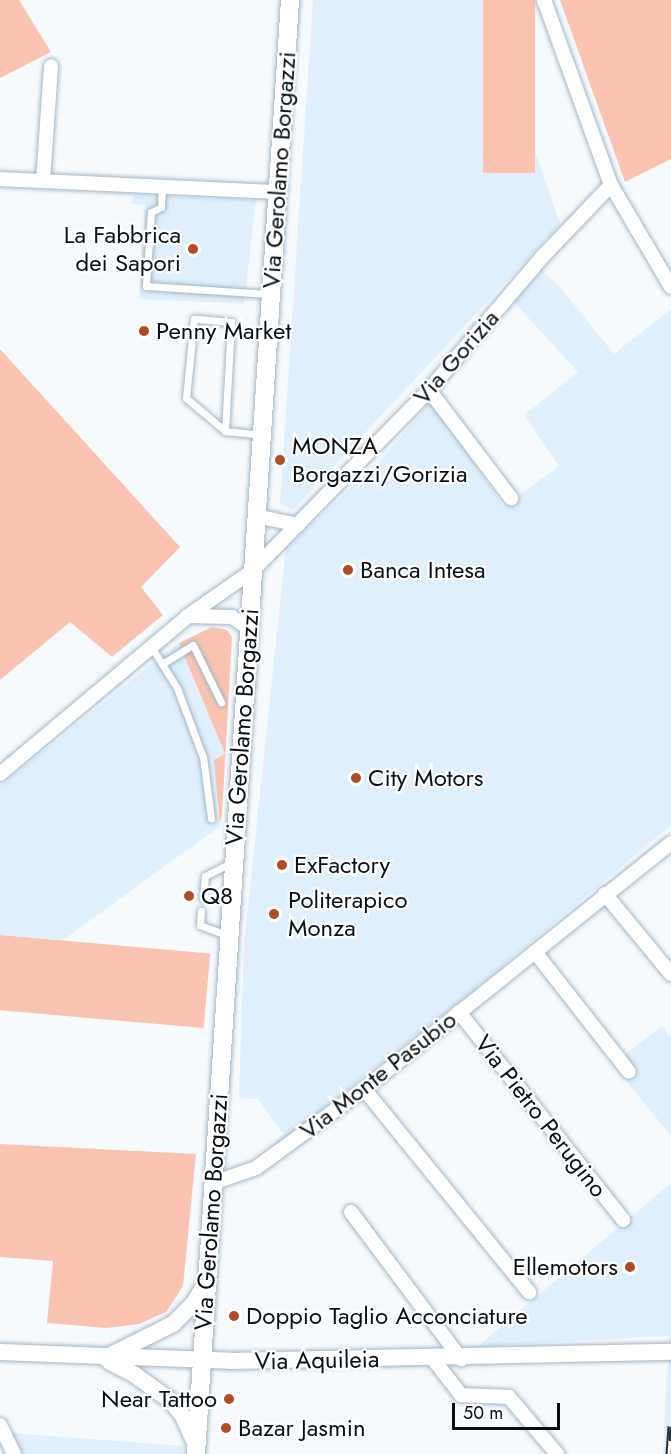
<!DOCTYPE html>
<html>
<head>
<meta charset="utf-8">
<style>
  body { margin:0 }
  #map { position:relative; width:671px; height:1454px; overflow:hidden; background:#f6fafd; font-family:Jost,sans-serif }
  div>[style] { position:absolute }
  .built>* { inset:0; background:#dfeffc }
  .green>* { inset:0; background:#fac3b1; transform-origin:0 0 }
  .roads { filter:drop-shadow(0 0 2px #a3b6c5) drop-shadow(0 0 2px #a3b6c5) }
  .service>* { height:7px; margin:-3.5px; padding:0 3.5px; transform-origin:3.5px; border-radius:3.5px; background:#fff }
  .minor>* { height:14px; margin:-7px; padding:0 7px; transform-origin:7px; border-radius:7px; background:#fff }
  .tertiary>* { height:16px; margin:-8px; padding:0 8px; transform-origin:8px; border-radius:8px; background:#fff }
  .secondary>* { height:18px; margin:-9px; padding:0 9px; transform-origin:9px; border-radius:9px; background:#fff }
  .rail>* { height:7px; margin-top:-3.5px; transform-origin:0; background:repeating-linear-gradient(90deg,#fff 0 14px,#292f34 0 28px); box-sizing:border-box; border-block:2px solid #292f34 }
  .dots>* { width:16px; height:16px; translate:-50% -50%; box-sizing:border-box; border:3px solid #fff; border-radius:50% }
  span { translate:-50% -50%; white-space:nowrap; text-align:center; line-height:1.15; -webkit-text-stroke:4.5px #fff; paint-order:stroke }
  .street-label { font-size:24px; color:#080f14 }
  .poi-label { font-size:24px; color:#080f14 }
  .right { translate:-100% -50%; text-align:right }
  .left { translate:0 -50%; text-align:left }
  .scale { position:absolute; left:452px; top:1403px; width:108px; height:27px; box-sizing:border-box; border:3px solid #080f14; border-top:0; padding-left:8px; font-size:18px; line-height:21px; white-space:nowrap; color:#080f14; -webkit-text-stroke:4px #fff; paint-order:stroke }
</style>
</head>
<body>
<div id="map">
  <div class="built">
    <div style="clip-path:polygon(313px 0,483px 0,560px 224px,293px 510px,280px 504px)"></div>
    <div style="clip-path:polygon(133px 195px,256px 200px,244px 304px,139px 299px,145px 205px,132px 204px)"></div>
    <div style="clip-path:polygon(542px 271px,560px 287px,614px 354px,671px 309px,671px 825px,476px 988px,286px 1138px,258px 1099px,239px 1098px,244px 945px,286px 548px,380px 461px,431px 401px,504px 507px,559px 466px,524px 415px,578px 372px,513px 301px)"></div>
    <div style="clip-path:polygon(179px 642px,225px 754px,217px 808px,220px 826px,63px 940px,0 935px,0 786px)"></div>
    <div style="clip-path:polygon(662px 1026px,671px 1037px,671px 1136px,623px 1077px,634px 1069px,624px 1055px)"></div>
    <div style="clip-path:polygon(671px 1183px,671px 1454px,663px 1454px,669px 1336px,478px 1346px)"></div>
    <div style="clip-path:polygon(11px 1433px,183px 1446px,183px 1454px,21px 1454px)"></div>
  </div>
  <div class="green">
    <div style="clip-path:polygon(0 0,19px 0,51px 52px,0 78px)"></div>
    <div style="left:483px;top:0;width:52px;height:173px"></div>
    <div style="clip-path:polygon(560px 0,671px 0,671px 159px,625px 182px)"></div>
    <div style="clip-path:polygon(0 349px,180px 547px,141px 587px,163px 615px,112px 657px,70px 622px,0 680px)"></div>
    <div style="clip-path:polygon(212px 627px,227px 630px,232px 637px,222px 814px,220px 824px,214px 760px,225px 754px,179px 643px)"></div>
    <div style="left:0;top:935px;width:211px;height:75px;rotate:5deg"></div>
    <div style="clip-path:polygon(0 1144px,196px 1154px,183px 1286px,166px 1312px,139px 1324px,107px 1328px,47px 1323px,53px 1261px,0 1257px)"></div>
  </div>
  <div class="roads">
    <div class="service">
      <div style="left:162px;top:187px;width:20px;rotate:93deg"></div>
      <div style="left:161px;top:207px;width:11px;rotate:153deg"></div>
      <div style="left:151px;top:212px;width:74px;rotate:93.9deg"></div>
      <div style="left:146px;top:286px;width:123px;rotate:3.7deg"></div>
      <div style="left:225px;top:431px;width:109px;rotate:-86.8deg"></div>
      <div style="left:231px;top:322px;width:37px;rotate:-175deg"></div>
      <div style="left:194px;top:319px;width:79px;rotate:95.8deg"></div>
      <div style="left:186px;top:398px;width:51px;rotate:40.2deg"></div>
      <div style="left:225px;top:431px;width:37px;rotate:6deg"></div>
      <div style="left:152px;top:648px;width:47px;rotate:58deg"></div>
      <div style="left:177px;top:688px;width:74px;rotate:69.4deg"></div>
      <div style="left:203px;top:757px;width:62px;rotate:82.5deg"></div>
      <div style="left:162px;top:664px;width:36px;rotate:-32deg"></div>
      <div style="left:193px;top:645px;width:64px;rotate:63.8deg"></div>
      <div style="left:203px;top:898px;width:22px;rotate:-85deg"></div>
      <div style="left:205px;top:876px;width:29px;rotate:-27deg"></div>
      <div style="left:201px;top:911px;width:14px;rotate:94deg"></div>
      <div style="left:200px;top:925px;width:31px;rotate:21deg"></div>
    </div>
    <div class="minor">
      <div style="left:544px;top:0;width:197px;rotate:70.1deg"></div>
      <div style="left:611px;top:185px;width:118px;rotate:59.5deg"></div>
      <div style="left:0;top:179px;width:277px;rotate:2.7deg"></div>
      <div style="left:43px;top:181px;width:115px;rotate:-86deg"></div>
      <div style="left:429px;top:390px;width:136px;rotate:52.8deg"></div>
      <div style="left:256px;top:516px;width:43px;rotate:12.1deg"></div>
      <div style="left:188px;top:616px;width:44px;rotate:1.3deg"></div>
      <div style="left:232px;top:617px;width:18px;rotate:34deg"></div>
      <div style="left:0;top:774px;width:246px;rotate:-40deg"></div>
      <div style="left:188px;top:616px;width:78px;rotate:-35.1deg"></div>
      <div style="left:252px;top:571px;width:253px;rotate:-45.6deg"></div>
      <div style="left:429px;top:390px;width:176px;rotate:-49.6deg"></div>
      <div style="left:543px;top:256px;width:98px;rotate:-46.2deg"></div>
      <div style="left:605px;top:894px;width:104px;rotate:50.5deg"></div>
      <div style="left:535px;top:952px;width:152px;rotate:51.9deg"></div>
      <div style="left:459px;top:1012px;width:265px;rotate:51.7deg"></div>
      <div style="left:364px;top:1089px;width:262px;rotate:50.9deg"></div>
      <div style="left:213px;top:1183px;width:46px;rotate:-19.2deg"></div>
      <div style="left:256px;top:1168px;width:134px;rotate:-36.2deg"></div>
      <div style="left:364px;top:1089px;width:393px;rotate:-38.7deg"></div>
      <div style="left:351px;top:1212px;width:184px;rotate:53.2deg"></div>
      <div style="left:433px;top:1359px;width:46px;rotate:52.1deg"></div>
      <div style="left:461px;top:1395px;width:48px;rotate:2.4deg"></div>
      <div style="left:509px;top:1397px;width:75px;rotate:49.9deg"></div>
      <div style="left:0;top:1425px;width:32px;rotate:64deg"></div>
    </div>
    <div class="tertiary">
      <div style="left:0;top:1352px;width:231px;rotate:2.2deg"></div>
      <div style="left:231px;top:1361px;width:440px;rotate:-1.2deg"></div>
      <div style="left:105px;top:1358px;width:76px;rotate:-26.6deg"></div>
      <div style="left:173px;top:1324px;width:30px;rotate:-45deg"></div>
      <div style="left:194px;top:1303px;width:20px;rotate:-60deg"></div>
      <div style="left:110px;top:1362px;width:28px;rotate:27deg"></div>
      <div style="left:135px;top:1375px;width:44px;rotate:35.8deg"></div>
      <div style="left:171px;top:1401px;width:19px;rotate:51deg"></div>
      <div style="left:183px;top:1416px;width:32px;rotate:66deg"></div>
    </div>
    <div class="secondary">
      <div style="left:196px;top:1454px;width:1457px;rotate:-86.3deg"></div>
    </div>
  </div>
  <div class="rail">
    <div style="left:669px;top:1454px;width:28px;rotate:-86deg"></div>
  </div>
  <div class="dots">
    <div style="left:193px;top:249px;background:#b24b25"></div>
    <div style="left:144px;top:331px;background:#b24b25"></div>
    <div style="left:280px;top:460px;background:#b24b25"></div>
    <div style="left:348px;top:570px;background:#b24b25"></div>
    <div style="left:356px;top:778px;background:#b24b25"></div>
    <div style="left:282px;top:865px;background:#b24b25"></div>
    <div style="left:189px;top:896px;background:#b24b25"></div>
    <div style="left:274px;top:914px;background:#b24b25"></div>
    <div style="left:630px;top:1267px;background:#b24b25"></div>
    <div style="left:234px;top:1316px;background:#b24b25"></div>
    <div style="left:229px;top:1399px;background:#b24b25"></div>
    <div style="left:226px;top:1428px;background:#b24b25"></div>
  </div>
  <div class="street-label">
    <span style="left:279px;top:170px;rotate:-86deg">Via Gerolamo Borgazzi</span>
    <span style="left:456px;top:357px;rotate:-49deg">Via Gorizia</span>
    <span style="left:242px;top:727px;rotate:-86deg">Via Gerolamo Borgazzi</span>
    <span style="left:378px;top:1075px;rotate:-38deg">Via Monte Pasubio</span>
    <span style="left:541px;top:1116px;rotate:52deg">Via Pietro Perugino</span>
    <span style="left:211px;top:1212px;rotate:-86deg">Via Gerolamo Borgazzi</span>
    <span style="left:317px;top:1360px;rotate:-1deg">Via Aquileia</span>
  </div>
  <div class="poi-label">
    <span class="right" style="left:181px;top:249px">La Fabbrica<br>dei Sapori</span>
    <span class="left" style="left:156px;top:331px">Penny Market</span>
    <span class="left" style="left:292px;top:460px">MONZA<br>Borgazzi/Gorizia</span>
    <span class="left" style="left:360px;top:570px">Banca Intesa</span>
    <span class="left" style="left:368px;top:778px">City Motors</span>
    <span class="left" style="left:294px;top:865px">ExFactory</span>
    <span class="left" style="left:201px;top:896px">Q8</span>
    <span class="left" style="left:288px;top:914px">Politerapico<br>Monza</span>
    <span class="right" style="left:618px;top:1267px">Ellemotors</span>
    <span class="left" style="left:246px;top:1316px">Doppio Taglio Acconciature</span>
    <span class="right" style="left:217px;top:1399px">Near Tattoo</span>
    <span class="left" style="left:238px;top:1428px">Bazar Jasmin</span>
  </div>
  <div class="scale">50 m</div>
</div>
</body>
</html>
